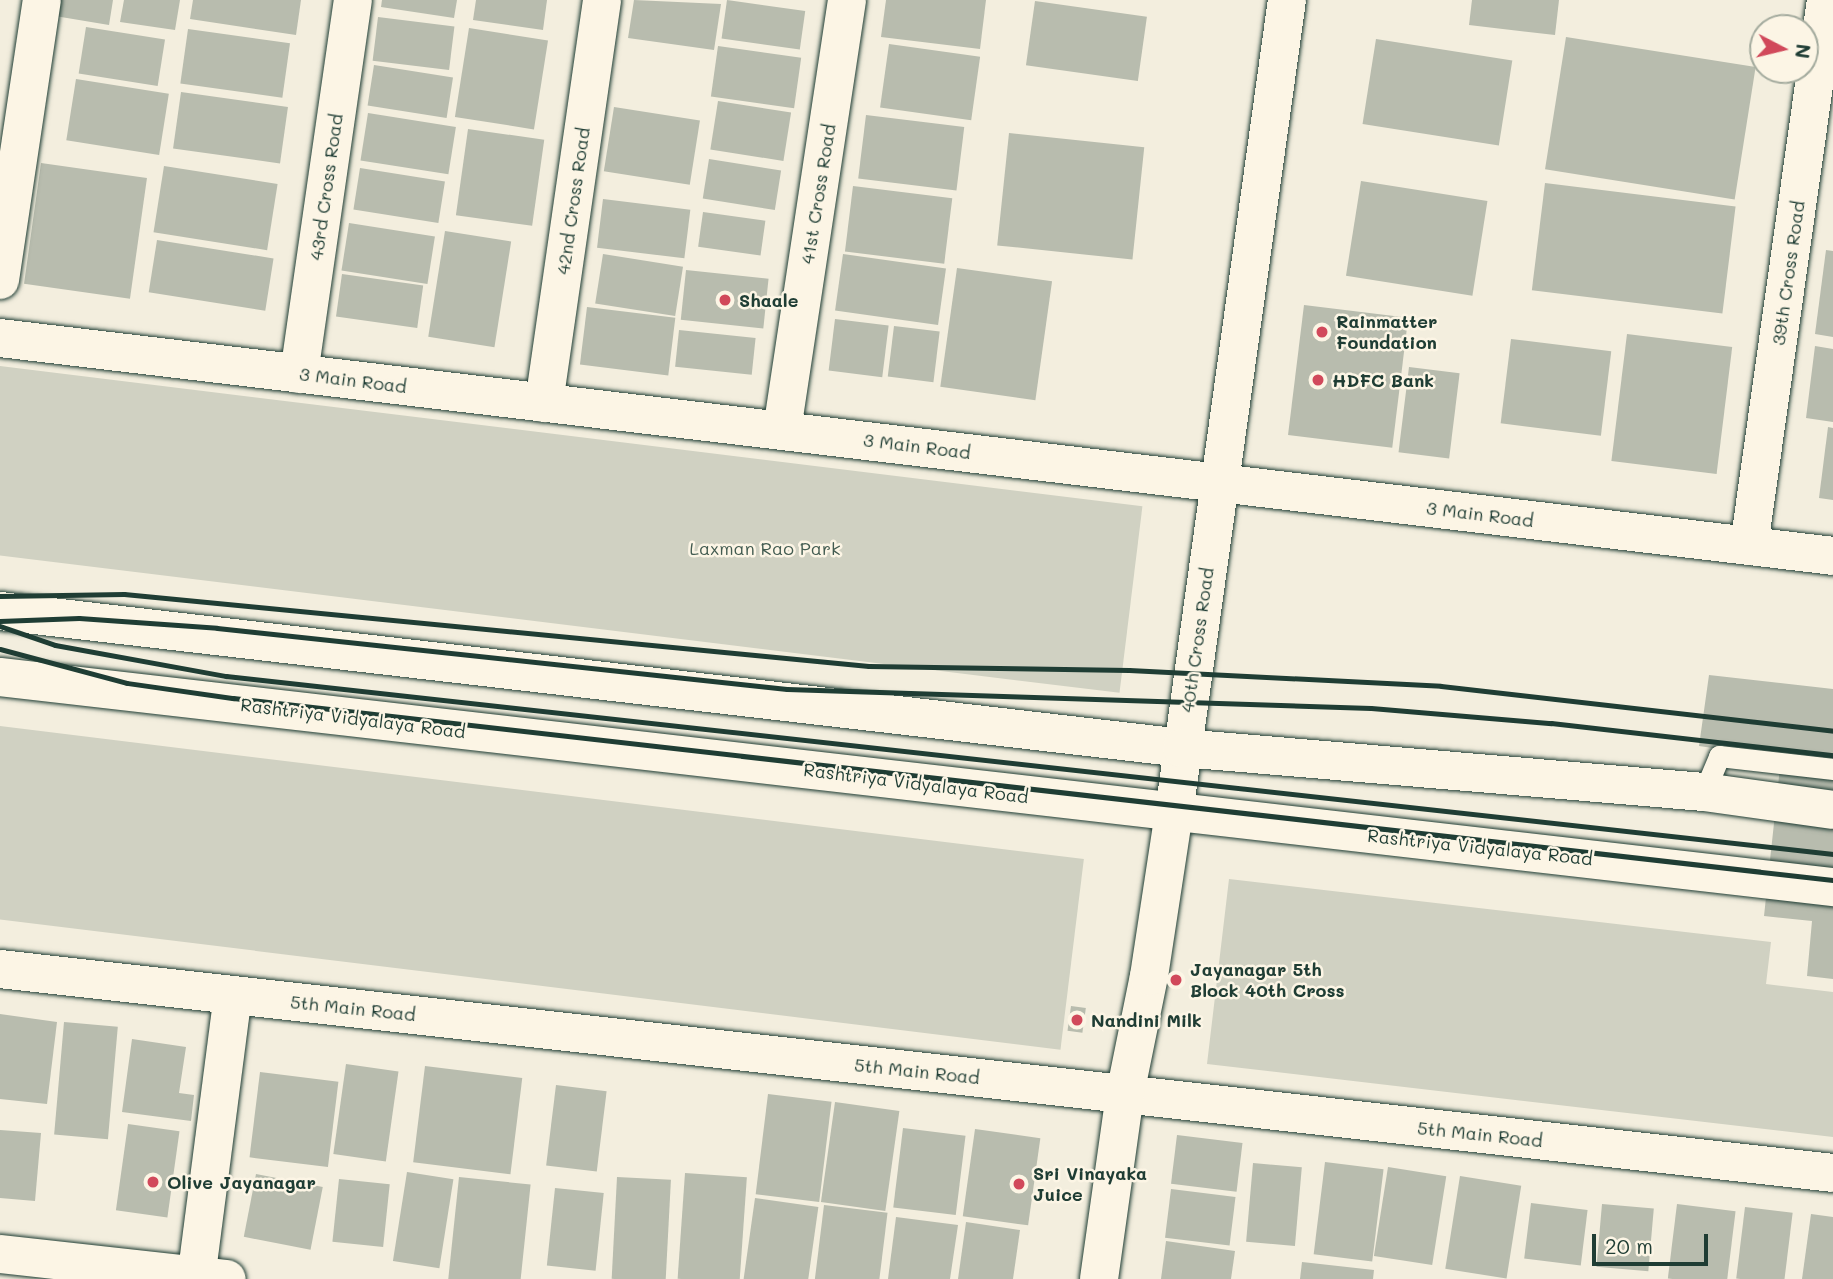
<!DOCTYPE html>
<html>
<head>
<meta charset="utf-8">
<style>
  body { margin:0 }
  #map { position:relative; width:1833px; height:1279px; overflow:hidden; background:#f3eede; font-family:Mali,sans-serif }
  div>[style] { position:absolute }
  .green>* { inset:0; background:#d0d1c2; transform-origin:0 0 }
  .building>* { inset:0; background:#b8bcae; transform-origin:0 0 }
  .roads { filter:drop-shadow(0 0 2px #1f3d34) drop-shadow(0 0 2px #1f3d34) }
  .service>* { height:21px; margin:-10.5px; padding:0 10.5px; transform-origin:10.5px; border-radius:10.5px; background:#fcf5e5 }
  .minor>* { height:38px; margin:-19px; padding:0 19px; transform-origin:19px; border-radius:19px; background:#fcf5e5 }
  .tertiary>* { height:38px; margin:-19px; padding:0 19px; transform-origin:19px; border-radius:19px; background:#fcf5e5 }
  .secondary>* { height:38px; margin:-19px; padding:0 19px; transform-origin:19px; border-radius:19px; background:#fcf5e5 }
  .rail>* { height:5px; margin:-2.5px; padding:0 2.5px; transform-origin:2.5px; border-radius:2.5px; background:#1f3d34 }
  .dots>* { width:19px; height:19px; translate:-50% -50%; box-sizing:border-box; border:4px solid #fcf5e5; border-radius:50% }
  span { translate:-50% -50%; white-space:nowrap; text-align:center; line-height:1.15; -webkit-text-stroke:5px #fcf5e5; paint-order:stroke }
  .street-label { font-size:18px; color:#1f3d34 }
  .poi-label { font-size:18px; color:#1f3d34; font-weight:700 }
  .left { translate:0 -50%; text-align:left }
  .park-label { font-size:18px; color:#425b50 }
  .north { position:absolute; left:1749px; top:14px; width:70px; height:70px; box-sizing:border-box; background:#fcf5e5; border:2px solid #a4ab9e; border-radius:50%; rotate:97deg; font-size:19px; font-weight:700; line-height:28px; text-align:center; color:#1f3d34 }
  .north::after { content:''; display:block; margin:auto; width:24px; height:32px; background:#d1495b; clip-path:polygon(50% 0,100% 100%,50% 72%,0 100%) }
  .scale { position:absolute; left:1592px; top:1234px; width:116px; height:32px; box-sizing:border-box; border:4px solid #1f3d34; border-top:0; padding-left:9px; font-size:21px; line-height:24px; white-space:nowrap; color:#1f3d34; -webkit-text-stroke:5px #fcf5e5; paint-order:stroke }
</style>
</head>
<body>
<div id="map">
  <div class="green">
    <div style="left:0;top:366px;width:1151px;height:188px;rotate:7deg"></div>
    <div style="left:0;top:726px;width:1092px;height:192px;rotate:7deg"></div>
    <div style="clip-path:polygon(1229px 879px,1771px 942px,1766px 984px,1833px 992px,1833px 1137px,1207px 1064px)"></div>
  </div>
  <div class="building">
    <div style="clip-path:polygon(51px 0,113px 0,109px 25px,49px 15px)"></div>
    <div style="clip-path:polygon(124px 0,180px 0,175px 30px,120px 22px)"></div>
    <div style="clip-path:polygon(193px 0,301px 0,296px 35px,190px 19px)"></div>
    <div style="clip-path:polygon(382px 0,457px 0,454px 18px,381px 7px)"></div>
    <div style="clip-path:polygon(476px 0,547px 0,543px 30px,473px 20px)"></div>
    <div style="clip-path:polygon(634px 0,721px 4px,714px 50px,628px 38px)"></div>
    <div style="left:727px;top:0;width:79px;height:39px;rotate:8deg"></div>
    <div style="clip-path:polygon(886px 0,986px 0,980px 49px,881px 37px)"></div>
    <div style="clip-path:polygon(1472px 0,1559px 0,1555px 35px,1469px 25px)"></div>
    <div style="left:1035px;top:1px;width:113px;height:65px;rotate:8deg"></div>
    <div style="left:378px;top:17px;width:77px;height:44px;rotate:7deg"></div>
    <div style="left:86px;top:27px;width:80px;height:47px;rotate:9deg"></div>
    <div style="left:469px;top:28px;width:80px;height:90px;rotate:9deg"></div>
    <div style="left:188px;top:29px;width:103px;height:55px;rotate:8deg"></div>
    <div style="left:1566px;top:37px;width:192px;height:134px;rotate:9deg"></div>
    <div style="left:1376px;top:39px;width:138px;height:86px;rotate:9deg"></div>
    <div style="left:889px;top:44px;width:92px;height:64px;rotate:8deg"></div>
    <div style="left:718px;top:46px;width:84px;height:51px;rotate:8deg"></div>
    <div style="left:374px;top:65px;width:80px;height:41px;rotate:9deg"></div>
    <div style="left:76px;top:79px;width:94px;height:62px;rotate:9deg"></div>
    <div style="left:181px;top:92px;width:108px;height:57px;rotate:8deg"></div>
    <div style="left:718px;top:101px;width:74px;height:49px;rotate:9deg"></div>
    <div style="left:614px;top:107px;width:87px;height:65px;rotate:9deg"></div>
    <div style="left:368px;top:113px;width:89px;height:48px;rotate:9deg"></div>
    <div style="left:866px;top:115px;width:99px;height:64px;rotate:7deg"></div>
    <div style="left:468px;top:129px;width:77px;height:87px;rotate:8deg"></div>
    <div style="left:1009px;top:133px;width:136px;height:113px;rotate:6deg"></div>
    <div style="left:709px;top:159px;width:73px;height:40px;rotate:9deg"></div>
    <div style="left:41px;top:163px;width:107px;height:122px;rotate:8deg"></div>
    <div style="left:164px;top:166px;width:115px;height:67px;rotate:9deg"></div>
    <div style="left:360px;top:168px;width:86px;height:42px;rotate:9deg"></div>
    <div style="left:1361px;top:181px;width:128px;height:96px;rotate:9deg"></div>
    <div style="left:1545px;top:183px;width:192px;height:108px;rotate:7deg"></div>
    <div style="left:853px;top:186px;width:100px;height:66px;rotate:7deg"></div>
    <div style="left:603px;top:199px;width:88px;height:49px;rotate:7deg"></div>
    <div style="left:703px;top:212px;width:63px;height:35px;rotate:8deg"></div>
    <div style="left:349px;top:223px;width:87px;height:48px;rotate:9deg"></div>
    <div style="left:445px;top:231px;width:67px;height:107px;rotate:9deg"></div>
    <div style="left:157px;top:240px;width:118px;height:53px;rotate:9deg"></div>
    <div style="clip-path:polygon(1826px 250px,1833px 251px,1833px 337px,1815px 334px)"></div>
    <div style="left:603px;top:254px;width:81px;height:50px;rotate:9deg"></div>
    <div style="left:843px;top:254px;width:104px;height:57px;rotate:8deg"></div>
    <div style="left:957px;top:268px;width:96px;height:120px;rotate:8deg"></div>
    <div style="left:686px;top:270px;width:83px;height:50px;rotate:6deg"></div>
    <div style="left:342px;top:274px;width:82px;height:43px;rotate:8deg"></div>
    <div style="left:1304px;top:305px;width:105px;height:131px;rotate:7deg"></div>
    <div style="left:587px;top:307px;width:89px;height:58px;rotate:7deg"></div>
    <div style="left:835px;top:319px;width:54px;height:52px;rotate:7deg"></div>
    <div style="left:894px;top:326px;width:46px;height:51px;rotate:7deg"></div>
    <div style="left:679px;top:330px;width:77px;height:37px;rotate:6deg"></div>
    <div style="left:1627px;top:334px;width:106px;height:128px;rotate:7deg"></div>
    <div style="left:1511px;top:339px;width:101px;height:85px;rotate:7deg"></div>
    <div style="clip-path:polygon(1815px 346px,1833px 349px,1833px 422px,1806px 418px)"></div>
    <div style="left:1409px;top:367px;width:51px;height:86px;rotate:7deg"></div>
    <div style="clip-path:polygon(1828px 427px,1833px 428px,1833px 500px,1819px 498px)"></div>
    <div style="clip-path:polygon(1709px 675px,1833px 689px,1833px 979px,1807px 976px,1812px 921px,1764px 916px,1781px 758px,1699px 746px)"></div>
    <div style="left:1071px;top:1006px;width:15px;height:25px;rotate:8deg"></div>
    <div style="clip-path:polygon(0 1014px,57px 1022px,47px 1104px,0 1099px)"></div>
    <div style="left:64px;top:1022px;width:54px;height:113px;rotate:5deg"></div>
    <div style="clip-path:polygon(132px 1039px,186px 1047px,179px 1093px,194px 1095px,191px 1121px,122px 1112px)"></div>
    <div style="left:346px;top:1064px;width:53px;height:91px;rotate:8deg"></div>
    <div style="left:425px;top:1066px;width:98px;height:97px;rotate:7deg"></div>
    <div style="left:260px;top:1072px;width:79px;height:86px;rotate:7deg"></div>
    <div style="left:556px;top:1085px;width:51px;height:81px;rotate:7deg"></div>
    <div style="left:768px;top:1094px;width:64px;height:101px;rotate:7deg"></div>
    <div style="left:835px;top:1102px;width:65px;height:101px;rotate:8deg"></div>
    <div style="left:128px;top:1124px;width:52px;height:87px;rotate:8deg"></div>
    <div style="left:903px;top:1128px;width:63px;height:80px;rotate:7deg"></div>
    <div style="left:975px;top:1129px;width:66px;height:88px;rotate:8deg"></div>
    <div style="clip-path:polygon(0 1130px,41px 1133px,35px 1201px,0 1198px)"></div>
    <div style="left:1177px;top:1135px;width:66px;height:49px;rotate:7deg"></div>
    <div style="left:1325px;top:1162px;width:59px;height:93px;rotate:7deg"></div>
    <div style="left:1253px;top:1163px;width:49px;height:79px;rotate:5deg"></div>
    <div style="left:1388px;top:1167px;width:59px;height:90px;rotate:9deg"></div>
    <div style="left:407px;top:1172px;width:47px;height:90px;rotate:9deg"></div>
    <div style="left:685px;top:1173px;width:62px;height:106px;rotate:4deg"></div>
    <div style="left:256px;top:1174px;width:68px;height:64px;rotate:11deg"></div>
    <div style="left:1460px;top:1176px;width:62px;height:94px;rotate:9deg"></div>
    <div style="left:459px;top:1177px;width:72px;height:103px;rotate:6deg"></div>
    <div style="left:617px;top:1177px;width:54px;height:102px;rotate:3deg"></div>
    <div style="left:339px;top:1179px;width:51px;height:63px;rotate:6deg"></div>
    <div style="left:555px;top:1188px;width:49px;height:78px;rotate:6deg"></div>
    <div style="left:1171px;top:1189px;width:65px;height:49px;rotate:7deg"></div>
    <div style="left:755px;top:1198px;width:64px;height:82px;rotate:8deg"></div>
    <div style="left:1531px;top:1203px;width:57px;height:56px;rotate:7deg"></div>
    <div style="left:1602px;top:1204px;width:52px;height:63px;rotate:5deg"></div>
    <div style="left:1677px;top:1204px;width:59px;height:75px;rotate:7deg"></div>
    <div style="left:824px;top:1205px;width:64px;height:75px;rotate:7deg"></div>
    <div style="left:1745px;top:1207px;width:48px;height:72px;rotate:7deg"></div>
    <div style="clip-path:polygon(1811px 1214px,1833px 1217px,1833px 1279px,1802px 1279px)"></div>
    <div style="clip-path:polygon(896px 1217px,958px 1225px,950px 1279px,888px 1279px)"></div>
    <div style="clip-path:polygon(966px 1222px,1020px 1230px,1013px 1279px,958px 1279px)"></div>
    <div style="clip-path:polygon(1166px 1241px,1235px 1251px,1231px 1279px,1161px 1279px)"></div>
    <div style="clip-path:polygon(1302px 1262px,1374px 1270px,1373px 1279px,1300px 1279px)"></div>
  </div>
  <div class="roads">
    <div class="service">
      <div style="left:1704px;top:792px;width:39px;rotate:-67deg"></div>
      <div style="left:1719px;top:756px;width:115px;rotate:6.5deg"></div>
    </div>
    <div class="minor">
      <div style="left:0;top:280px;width:283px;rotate:-81.5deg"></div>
      <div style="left:299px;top:374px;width:378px;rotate:-81.8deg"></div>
      <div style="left:544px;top:403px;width:407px;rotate:-81.8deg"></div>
      <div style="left:782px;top:430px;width:435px;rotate:-81.4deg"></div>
      <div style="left:1749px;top:546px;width:551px;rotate:-81.97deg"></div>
      <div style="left:0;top:1254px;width:228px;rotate:6.3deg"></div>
      <div style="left:196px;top:1279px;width:286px;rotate:-82.6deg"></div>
    </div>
    <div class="tertiary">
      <div style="left:0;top:338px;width:1846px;rotate:6.78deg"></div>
      <div style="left:0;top:969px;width:1844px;rotate:6.35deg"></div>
      <div style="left:1099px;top:1279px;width:187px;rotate:-82deg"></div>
      <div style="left:1125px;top:1094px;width:120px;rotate:-78.5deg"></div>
      <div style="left:1149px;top:976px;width:165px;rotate:-81.3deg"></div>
      <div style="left:1174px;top:813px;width:821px;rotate:-82.09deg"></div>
    </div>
    <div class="secondary">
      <div style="left:0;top:611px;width:1190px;rotate:6.61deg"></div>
      <div style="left:1182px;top:748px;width:524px;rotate:4.82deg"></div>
      <div style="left:1704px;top:792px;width:130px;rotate:7.9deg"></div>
      <div style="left:0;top:677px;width:1845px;rotate:6.54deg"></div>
    </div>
  </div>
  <div class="rail">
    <div style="left:0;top:596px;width:124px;rotate:-0.9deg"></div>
    <div style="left:124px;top:594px;width:748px;rotate:5.52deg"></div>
    <div style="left:869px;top:666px;width:260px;rotate:0.9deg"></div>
    <div style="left:1129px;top:670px;width:312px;rotate:2.9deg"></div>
    <div style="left:1441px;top:686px;width:395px;rotate:6.5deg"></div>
    <div style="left:0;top:621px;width:79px;rotate:-2.2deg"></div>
    <div style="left:79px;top:618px;width:138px;rotate:4.1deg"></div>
    <div style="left:217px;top:628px;width:573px;rotate:6.11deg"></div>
    <div style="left:787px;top:689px;width:584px;rotate:1.86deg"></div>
    <div style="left:1371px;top:708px;width:181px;rotate:4.8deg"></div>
    <div style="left:1551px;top:723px;width:284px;rotate:6.5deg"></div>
    <div style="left:0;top:626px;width:58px;rotate:19.1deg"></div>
    <div style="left:55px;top:645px;width:174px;rotate:10.3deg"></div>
    <div style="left:226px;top:676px;width:1617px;rotate:6.32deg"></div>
    <div style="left:0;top:649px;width:131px;rotate:15deg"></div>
    <div style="left:127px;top:683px;width:107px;rotate:8.1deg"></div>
    <div style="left:233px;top:698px;width:1610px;rotate:6.49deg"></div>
  </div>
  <div class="dots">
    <div style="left:725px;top:300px;background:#d1495b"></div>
    <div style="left:1322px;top:332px;background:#d1495b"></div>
    <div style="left:1318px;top:380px;background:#d1495b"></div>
    <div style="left:1176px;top:980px;background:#d1495b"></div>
    <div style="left:1077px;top:1020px;background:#d1495b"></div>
    <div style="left:153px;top:1182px;background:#d1495b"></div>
    <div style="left:1019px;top:1184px;background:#d1495b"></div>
  </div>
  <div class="street-label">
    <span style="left:326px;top:187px;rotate:-82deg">43rd Cross Road</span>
    <span style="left:818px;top:194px;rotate:-81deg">41st Cross Road</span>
    <span style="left:573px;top:201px;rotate:-82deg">42nd Cross Road</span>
    <span style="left:1788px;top:273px;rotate:-82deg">39th Cross Road</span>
    <span style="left:353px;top:380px;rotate:7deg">3 Main Road</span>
    <span style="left:917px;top:446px;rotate:7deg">3 Main Road</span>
    <span style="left:1480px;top:514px;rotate:7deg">3 Main Road</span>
    <span style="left:1197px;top:640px;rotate:-82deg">40th Cross Road</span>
    <span style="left:353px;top:718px;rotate:7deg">Rashtriya Vidyalaya Road</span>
    <span style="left:916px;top:783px;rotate:7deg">Rashtriya Vidyalaya Road</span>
    <span style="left:1480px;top:847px;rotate:6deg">Rashtriya Vidyalaya Road</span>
    <span style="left:353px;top:1008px;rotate:6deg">5th Main Road</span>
    <span style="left:917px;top:1071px;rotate:6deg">5th Main Road</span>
    <span style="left:1480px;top:1134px;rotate:6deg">5th Main Road</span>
  </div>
  <div class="poi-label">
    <span class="left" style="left:739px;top:300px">Shaale</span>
    <span class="left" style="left:1336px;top:332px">Rainmatter<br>Foundation</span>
    <span class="left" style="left:1332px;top:380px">HDFC Bank</span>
    <span class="left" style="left:1190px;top:980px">Jayanagar 5th<br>Block 40th Cross</span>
    <span class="left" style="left:1091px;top:1020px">Nandini Milk</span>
    <span class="left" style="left:1033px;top:1184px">Sri Vinayaka<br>Juice</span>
    <span class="left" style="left:167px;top:1182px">Olive Jayanagar</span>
  </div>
  <div class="park-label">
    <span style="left:765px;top:548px">Laxman Rao Park</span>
  </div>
  <div class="north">N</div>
  <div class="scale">20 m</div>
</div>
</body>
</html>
